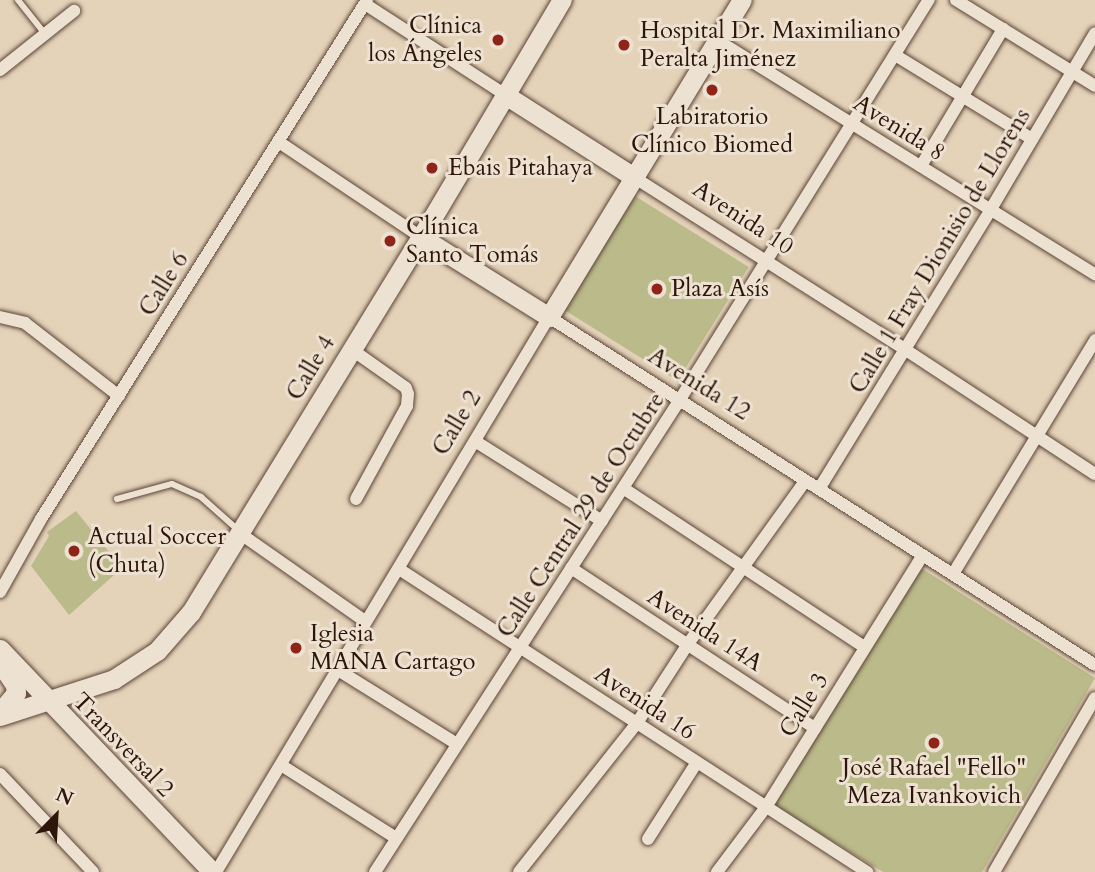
<!DOCTYPE html>
<html>
<head>
<meta charset="utf-8">
<style>
  body { margin:0 }
  #map { position:relative; width:1095px; height:872px; overflow:hidden; background:#e4d2b9; font-family:Cardo,serif }
  div>[style] { position:absolute }
  .green>* { inset:0; background:#bbba8a; transform-origin:0 0 }
  .roads { filter:drop-shadow(0 0 2px #5b4436) drop-shadow(0 0 2px #5b4436) }
  .lane>* { height:6px; margin:-3px; padding:0 3px; transform-origin:3px; border-radius:3px; background:#ede2d2 }
  .street>* { height:12px; margin:-6px; padding:0 6px; transform-origin:6px; border-radius:6px; background:#ede2d2 }
  .secondary>* { height:19px; margin:-9.5px; padding:0 9.5px; transform-origin:9.5px; border-radius:9.5px; background:#ede2d2 }
  .dots>* { width:19px; height:19px; translate:-50% -50%; box-sizing:border-box; border:4px solid #ede2d2; border-radius:50% }
  span { translate:-50% -50%; white-space:nowrap; text-align:center; line-height:1.15; -webkit-text-stroke:6px #ede2d2; paint-order:stroke }
  .poi-label { font-size:24px; color:#2d150a }
  .right { translate:-100% -50%; text-align:right }
  .left { translate:0 -50%; text-align:left }
  .street-label { font-size:24px; color:#2d150a }
  .north { position:absolute; left:21px; top:781px; width:70px; height:70px; -webkit-text-stroke:5px #ede2d2; paint-order:stroke; rotate:24deg; font-size:19px; font-weight:700; line-height:28px; text-align:center; color:#2d150a }
  .north::after { content:''; display:block; margin:auto; width:24px; height:32px; background:#2d150a; clip-path:polygon(50% 0,100% 100%,50% 72%,0 100%) }
</style>
</head>
<body>
<div id="map">
  <div class="green">
    <div style="left:635px;top:196px;width:134px;height:134px;rotate:32deg"></div>
    <div style="clip-path:polygon(76px 511px,122px 568px,69px 615px,31px 566px,49px 536px,47px 532px)"></div>
    <div style="clip-path:polygon(921px 568px,1095px 678px,982px 872px,883px 872px,772px 804px)"></div>
  </div>
  <div class="roads">
    <div class="lane">
      <div style="left:18px;top:0;width:43px;rotate:51.5deg"></div>
      <div style="left:117px;top:499px;width:57px;rotate:-15.3deg"></div>
      <div style="left:172px;top:484px;width:32px;rotate:24deg"></div>
      <div style="left:201px;top:497px;width:50px;rotate:41.7deg"></div>
    </div>
    <div class="street">
      <div style="left:956px;top:0;width:163px;rotate:31.7deg"></div>
      <div style="left:365px;top:4px;width:166px;rotate:32.9deg"></div>
      <div style="left:717px;top:40px;width:445px;rotate:31.8deg"></div>
      <div style="left:895px;top:55px;width:161px;rotate:31.5deg"></div>
      <div style="left:0;top:70px;width:95px;rotate:-38.6deg"></div>
      <div style="left:279px;top:142px;width:171px;rotate:33.8deg"></div>
      <div style="left:921px;top:166px;width:160px;rotate:-59.1deg"></div>
      <div style="left:632px;top:176px;width:325px;rotate:32.4deg"></div>
      <div style="left:906px;top:350px;width:226px;rotate:33.3deg"></div>
      <div style="left:0;top:317px;width:26px;rotate:13deg"></div>
      <div style="left:25px;top:323px;width:119px;rotate:37.8deg"></div>
      <div style="left:351px;top:349px;width:67px;rotate:35.3deg"></div>
      <div style="left:406px;top:388px;width:6px;rotate:72deg"></div>
      <div style="left:408px;top:394px;width:12px;rotate:95deg"></div>
      <div style="left:407px;top:406px;width:106px;rotate:118.7deg"></div>
      <div style="left:475px;top:441px;width:150px;rotate:32.2deg"></div>
      <div style="left:623px;top:488px;width:289px;rotate:33.4deg"></div>
      <div style="left:819px;top:489px;width:329px;rotate:-58.4deg"></div>
      <div style="left:991px;top:209px;width:204px;rotate:-59.4deg"></div>
      <div style="left:241px;top:534px;width:151px;rotate:35.1deg"></div>
      <div style="left:571px;top:568px;width:292px;rotate:33.3deg"></div>
      <div style="left:399px;top:569px;width:558px;rotate:32.92deg"></div>
      <div style="left:953px;top:574px;width:274px;rotate:-58.7deg"></div>
      <div style="left:0;top:592px;width:84px;rotate:-60.7deg"></div>
      <div style="left:41px;top:519px;width:613px;rotate:-57.87deg"></div>
      <div style="left:338px;top:670px;width:140px;rotate:31.9deg"></div>
      <div style="left:281px;top:765px;width:136px;rotate:32.4deg"></div>
      <div style="left:0;top:774px;width:135px;rotate:46.5deg"></div>
      <div style="left:648px;top:839px;width:91px;rotate:-57.5deg"></div>
      <div style="left:216px;top:872px;width:647px;rotate:-59.04deg"></div>
      <div style="left:549px;top:317px;width:647px;rotate:32.51deg"></div>
      <div style="left:375px;top:872px;width:561px;rotate:-57.16deg"></div>
      <div style="left:679px;top:401px;width:473px;rotate:-58.1deg"></div>
      <div style="left:519px;top:872px;width:190px;rotate:-51.6deg"></div>
      <div style="left:637px;top:723px;width:94px;rotate:-57.2deg"></div>
      <div style="left:688px;top:644px;width:201px;rotate:-54.3deg"></div>
      <div style="left:717px;top:872px;width:81px;rotate:-53deg"></div>
      <div style="left:766px;top:807px;width:296px;rotate:-58.1deg"></div>
      <div style="left:994px;top:872px;width:201px;rotate:-59.9deg"></div>
    </div>
    <div class="secondary">
      <div style="left:504px;top:94px;width:152px;rotate:32.6deg"></div>
      <div style="left:421px;top:237px;width:151px;rotate:32deg"></div>
      <div style="left:549px;top:317px;width:371px;rotate:-58.7deg"></div>
      <div style="left:0;top:649px;width:308px;rotate:46.4deg"></div>
      <div style="left:0;top:712px;width:25px;rotate:-50deg"></div>
      <div style="left:16px;top:693px;width:8px;rotate:-97deg"></div>
      <div style="left:15px;top:685px;width:22px;rotate:-124deg"></div>
      <div style="left:0;top:716px;width:120px;rotate:-18deg"></div>
      <div style="left:114px;top:679px;width:51px;rotate:-33.1deg"></div>
      <div style="left:157px;top:651px;width:52px;rotate:-48.9deg"></div>
      <div style="left:191px;top:612px;width:440px;rotate:-58.5deg"></div>
      <div style="left:421px;top:237px;width:276px;rotate:-59.3deg"></div>
    </div>
  </div>
  <div class="dots">
    <div style="left:498px;top:40px;background:#8f2418"></div>
    <div style="left:624px;top:45px;background:#8f2418"></div>
    <div style="left:712px;top:90px;background:#8f2418"></div>
    <div style="left:432px;top:168px;background:#8f2418"></div>
    <div style="left:390px;top:241px;background:#8f2418"></div>
    <div style="left:657px;top:289px;background:#8f2418"></div>
    <div style="left:74px;top:551px;background:#8f2418"></div>
    <div style="left:296px;top:648px;background:#8f2418"></div>
    <div style="left:934px;top:743px;background:#8f2418"></div>
  </div>
  <div class="poi-label">
    <span class="right" style="left:482px;top:40px">Clínica<br>los Ángeles</span>
    <span class="left" style="left:640px;top:45px">Hospital Dr. Maximiliano<br>Peralta Jiménez</span>
    <span style="left:712px;top:131px">Labiratorio<br>Clínico Biomed</span>
    <span class="left" style="left:448px;top:168px">Ebais Pitahaya</span>
    <span class="left" style="left:406px;top:241px">Clínica<br>Santo Tomás</span>
    <span class="left" style="left:671px;top:289px">Plaza Asís</span>
    <span class="left" style="left:88px;top:551px">Actual Soccer<br>(Chuta)</span>
    <span class="left" style="left:310px;top:648px">Iglesia<br>MANA Cartago</span>
    <span style="left:934px;top:782px">José Rafael "Fello"<br>Meza Ivankovich</span>
  </div>
  <div class="street-label">
    <span style="left:899px;top:128px;rotate:32deg">Avenida 8</span>
    <span style="left:743px;top:218px;rotate:33deg">Avenida 10</span>
    <span style="left:940px;top:251px;rotate:-59deg">Calle 1 Fray Dionisio de Llorens</span>
    <span style="left:164px;top:284px;rotate:-58deg">Calle 6</span>
    <span style="left:311px;top:368px;rotate:-59deg">Calle 4</span>
    <span style="left:699px;top:384px;rotate:32deg">Avenida 12</span>
    <span style="left:457px;top:423px;rotate:-59deg">Calle 2</span>
    <span style="left:581px;top:515px;rotate:-57deg">Calle Central 29 de Octubre</span>
    <span style="left:705px;top:630px;rotate:33deg">Avenida 14A</span>
    <span style="left:645px;top:703px;rotate:33deg">Avenida 16</span>
    <span style="left:804px;top:705px;rotate:-58deg">Calle 3</span>
    <span style="left:123px;top:745px;rotate:46deg">Transversal 2</span>
  </div>
  <div class="north">N</div>
</div>
</body>
</html>
